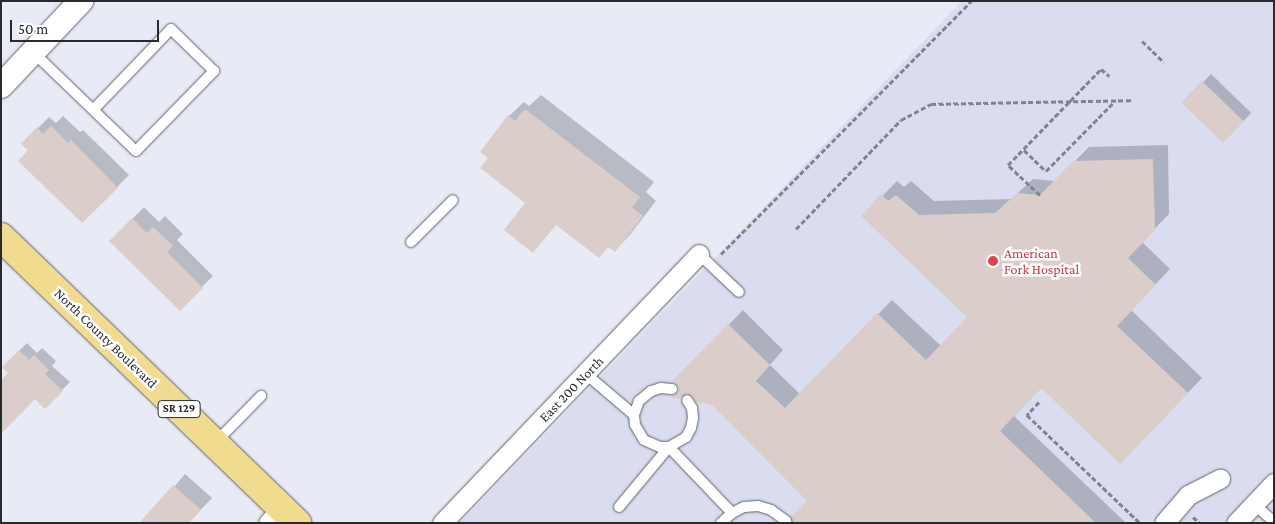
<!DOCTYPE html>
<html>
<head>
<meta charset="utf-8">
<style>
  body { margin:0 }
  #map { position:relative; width:1275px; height:524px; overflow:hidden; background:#e8eaf5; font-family:"Crimson Pro",serif }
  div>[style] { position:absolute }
  .built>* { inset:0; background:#d9ddef }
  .shadow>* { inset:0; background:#0003; transform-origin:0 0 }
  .building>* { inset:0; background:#dbceca; transform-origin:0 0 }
  .path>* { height:3px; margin-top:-1.5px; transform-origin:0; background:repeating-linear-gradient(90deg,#82838b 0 5px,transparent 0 7.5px) }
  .roads { filter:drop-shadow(0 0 1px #60626b) drop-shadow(0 0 1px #60626b) }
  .service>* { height:10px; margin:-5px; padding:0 5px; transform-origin:5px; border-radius:5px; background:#fff }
  .minor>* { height:19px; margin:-9.5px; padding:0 9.5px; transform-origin:9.5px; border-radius:9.5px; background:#fff }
  .tertiary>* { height:24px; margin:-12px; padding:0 12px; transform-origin:12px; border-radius:12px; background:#fff }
  .primary>* { height:28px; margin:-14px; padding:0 14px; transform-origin:14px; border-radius:14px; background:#f0db8e }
  .dots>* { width:14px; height:14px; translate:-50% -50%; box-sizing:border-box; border:2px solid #fff; border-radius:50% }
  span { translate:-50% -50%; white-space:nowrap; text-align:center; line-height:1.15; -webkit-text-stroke:5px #fff; paint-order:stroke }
  .shield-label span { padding:1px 4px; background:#fff; border:1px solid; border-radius:4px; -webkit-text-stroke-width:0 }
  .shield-label { font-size:12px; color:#292a2e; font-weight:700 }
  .health-label { font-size:14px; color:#be3a42 }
  .left { translate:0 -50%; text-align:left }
  .street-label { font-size:14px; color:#292a2e }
  .frame { position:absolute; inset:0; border:2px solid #292a2e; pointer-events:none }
  .scale { position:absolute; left:10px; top:20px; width:149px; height:22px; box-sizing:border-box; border:2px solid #292a2e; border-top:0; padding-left:6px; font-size:15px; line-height:18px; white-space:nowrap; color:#292a2e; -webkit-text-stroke:4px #fff; paint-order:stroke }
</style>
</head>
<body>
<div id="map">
  <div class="built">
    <div style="clip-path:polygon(962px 1px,1274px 1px,1274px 521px,460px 523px)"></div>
  </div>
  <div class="shadow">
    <div style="left:1211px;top:74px;width:56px;height:40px;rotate:44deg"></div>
    <div style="clip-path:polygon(541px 95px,654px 182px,646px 192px,656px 201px,629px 236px,615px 250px,609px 246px,599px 256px,557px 224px,533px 251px,527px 203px,490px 157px,509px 116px,524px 102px,529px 106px)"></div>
    <div style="clip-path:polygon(63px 116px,80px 132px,83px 130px,129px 175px,82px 222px,23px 143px,49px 117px,56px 123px)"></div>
    <div style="clip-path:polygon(1168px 145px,1169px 214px,1142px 242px,1170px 269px,1131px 310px,1202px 378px,1135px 448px,1042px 387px,1014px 416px,1126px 523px,786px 523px,809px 501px,713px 404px,688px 392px,680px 398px,680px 389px,675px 380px,743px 310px,783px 350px,770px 365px,800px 394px,892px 300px,941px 346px,969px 317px,863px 216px,897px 181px,904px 187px,911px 181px,934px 201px,1011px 199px,1033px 179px,1055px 181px,1089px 147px)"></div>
    <div style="clip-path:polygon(144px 207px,159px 222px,165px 216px,183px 234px,177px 240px,213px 276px,180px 309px,111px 241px)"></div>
    <div style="clip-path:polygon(27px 343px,37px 353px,42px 348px,56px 361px,52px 366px,70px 382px,45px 407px,3px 367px)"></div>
    <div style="clip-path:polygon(185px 474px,212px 498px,188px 523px,143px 523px)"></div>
  </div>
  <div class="building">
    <div style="left:1202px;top:81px;width:58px;height:30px;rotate:44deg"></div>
    <div style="clip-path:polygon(525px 109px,640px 197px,632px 207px,643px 216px,615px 252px,608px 247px,599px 258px,556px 225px,533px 253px,504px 230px,525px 203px,480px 168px,488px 158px,480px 152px,508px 115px,515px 121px)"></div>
    <div style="clip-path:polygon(51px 126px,68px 143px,71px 140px,118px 188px,82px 223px,18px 161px,28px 150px,21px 144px,37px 127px,43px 134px)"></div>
    <div style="clip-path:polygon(1153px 159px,1155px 230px,1128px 258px,1156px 285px,1117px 326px,1188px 393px,1120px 464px,1041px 388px,1000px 431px,1096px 523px,793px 523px,791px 517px,807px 501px,712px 405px,696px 402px,687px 393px,683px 394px,680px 399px,670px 397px,679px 390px,678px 386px,673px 382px,674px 379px,728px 324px,770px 365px,756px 381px,785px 408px,877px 313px,926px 360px,967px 317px,861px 216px,881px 194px,888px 201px,896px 195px,919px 215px,995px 213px,1017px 193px,1040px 195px,1073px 161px)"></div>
    <div style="clip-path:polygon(132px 218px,147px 233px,153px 227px,173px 246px,167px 252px,203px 288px,180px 311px,109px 241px)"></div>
    <div style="clip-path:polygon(19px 350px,29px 360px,34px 355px,49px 370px,45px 374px,63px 391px,45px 409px,35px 399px,1px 434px,1px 380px,8px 373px,2px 367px)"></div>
    <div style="clip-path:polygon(173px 485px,201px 510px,189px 523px,139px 523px)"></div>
  </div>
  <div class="path">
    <div style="left:1142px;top:41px;width:30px;rotate:44deg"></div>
    <div style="left:1024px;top:150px;width:30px;rotate:44deg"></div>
    <div style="left:1046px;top:171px;width:98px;rotate:-45.4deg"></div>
    <div style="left:1040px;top:195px;width:44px;rotate:-136.8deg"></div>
    <div style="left:1008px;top:165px;width:134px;rotate:-45.9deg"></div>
    <div style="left:1101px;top:69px;width:11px;rotate:41deg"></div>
    <div style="left:796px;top:229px;width:151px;rotate:-46.1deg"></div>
    <div style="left:901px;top:120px;width:34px;rotate:-28deg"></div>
    <div style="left:931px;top:104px;width:201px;rotate:-1.1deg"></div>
    <div style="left:721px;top:254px;width:356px;rotate:-45.3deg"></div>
    <div style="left:1039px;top:402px;width:18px;rotate:133deg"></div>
    <div style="left:1027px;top:415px;width:156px;rotate:43.7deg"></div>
    <div style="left:1193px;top:517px;width:9px;rotate:41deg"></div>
  </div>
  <div class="roads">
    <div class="service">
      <div style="left:34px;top:53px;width:141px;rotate:43.9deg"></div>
      <div style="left:136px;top:151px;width:112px;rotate:-45.7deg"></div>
      <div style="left:214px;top:71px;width:60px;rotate:-135.7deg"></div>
      <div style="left:171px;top:29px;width:111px;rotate:133.9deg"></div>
      <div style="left:411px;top:242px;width:59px;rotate:-45deg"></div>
      <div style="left:699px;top:254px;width:55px;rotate:43.5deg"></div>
      <div style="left:586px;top:374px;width:63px;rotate:40.5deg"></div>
      <div style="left:672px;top:389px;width:11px;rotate:-175deg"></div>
      <div style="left:661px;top:388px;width:10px;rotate:163deg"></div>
      <div style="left:651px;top:391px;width:16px;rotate:140deg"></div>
      <div style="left:639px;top:401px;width:15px;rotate:110deg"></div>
      <div style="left:634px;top:415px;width:10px;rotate:84deg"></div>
      <div style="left:635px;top:425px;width:17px;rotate:59deg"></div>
      <div style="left:644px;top:440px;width:17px;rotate:24deg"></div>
      <div style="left:660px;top:447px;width:9px"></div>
      <div style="left:669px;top:447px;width:20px;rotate:-30deg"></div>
      <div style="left:686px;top:437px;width:10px;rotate:-61deg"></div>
      <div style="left:691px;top:428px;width:10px;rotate:-79deg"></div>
      <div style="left:693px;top:418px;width:10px;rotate:-96deg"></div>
      <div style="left:692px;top:408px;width:9px;rotate:-122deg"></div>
      <div style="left:215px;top:443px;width:66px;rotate:-45.6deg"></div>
      <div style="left:1254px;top:504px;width:27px;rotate:42deg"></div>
      <div style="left:619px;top:507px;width:78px;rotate:-50.2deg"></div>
      <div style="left:669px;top:447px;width:91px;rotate:46.3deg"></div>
      <div style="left:721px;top:523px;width:15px;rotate:-42deg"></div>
      <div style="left:732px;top:513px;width:13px;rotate:-27deg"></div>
      <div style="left:744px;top:507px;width:14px;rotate:-4deg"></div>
      <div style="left:758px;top:506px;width:14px;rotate:17deg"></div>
      <div style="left:771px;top:510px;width:19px;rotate:36deg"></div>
    </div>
    <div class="minor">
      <div style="left:268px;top:523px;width:21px;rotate:-47deg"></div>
      <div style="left:442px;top:523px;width:372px;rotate:-46.3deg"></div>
      <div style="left:1164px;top:523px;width:37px;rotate:-49deg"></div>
      <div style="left:1188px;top:495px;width:36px;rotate:-27deg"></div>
      <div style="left:1236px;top:523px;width:55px;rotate:-46.5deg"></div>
    </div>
    <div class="tertiary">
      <div style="left:1px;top:86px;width:117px;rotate:-46.7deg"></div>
    </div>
    <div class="primary">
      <div style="left:1px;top:237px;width:412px;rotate:44deg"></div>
    </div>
  </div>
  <div class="dots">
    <div style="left:993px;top:261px;background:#e0444e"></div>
  </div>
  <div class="shield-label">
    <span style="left:179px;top:409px">SR 129</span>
  </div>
  <div class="health-label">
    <span class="left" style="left:1004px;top:261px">American<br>Fork Hospital</span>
  </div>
  <div class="street-label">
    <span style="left:106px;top:338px;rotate:44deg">North County Boulevard</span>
    <span style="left:571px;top:389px;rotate:-46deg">East 200 North</span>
  </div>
  <div class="frame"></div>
  <div class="scale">50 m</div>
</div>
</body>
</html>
